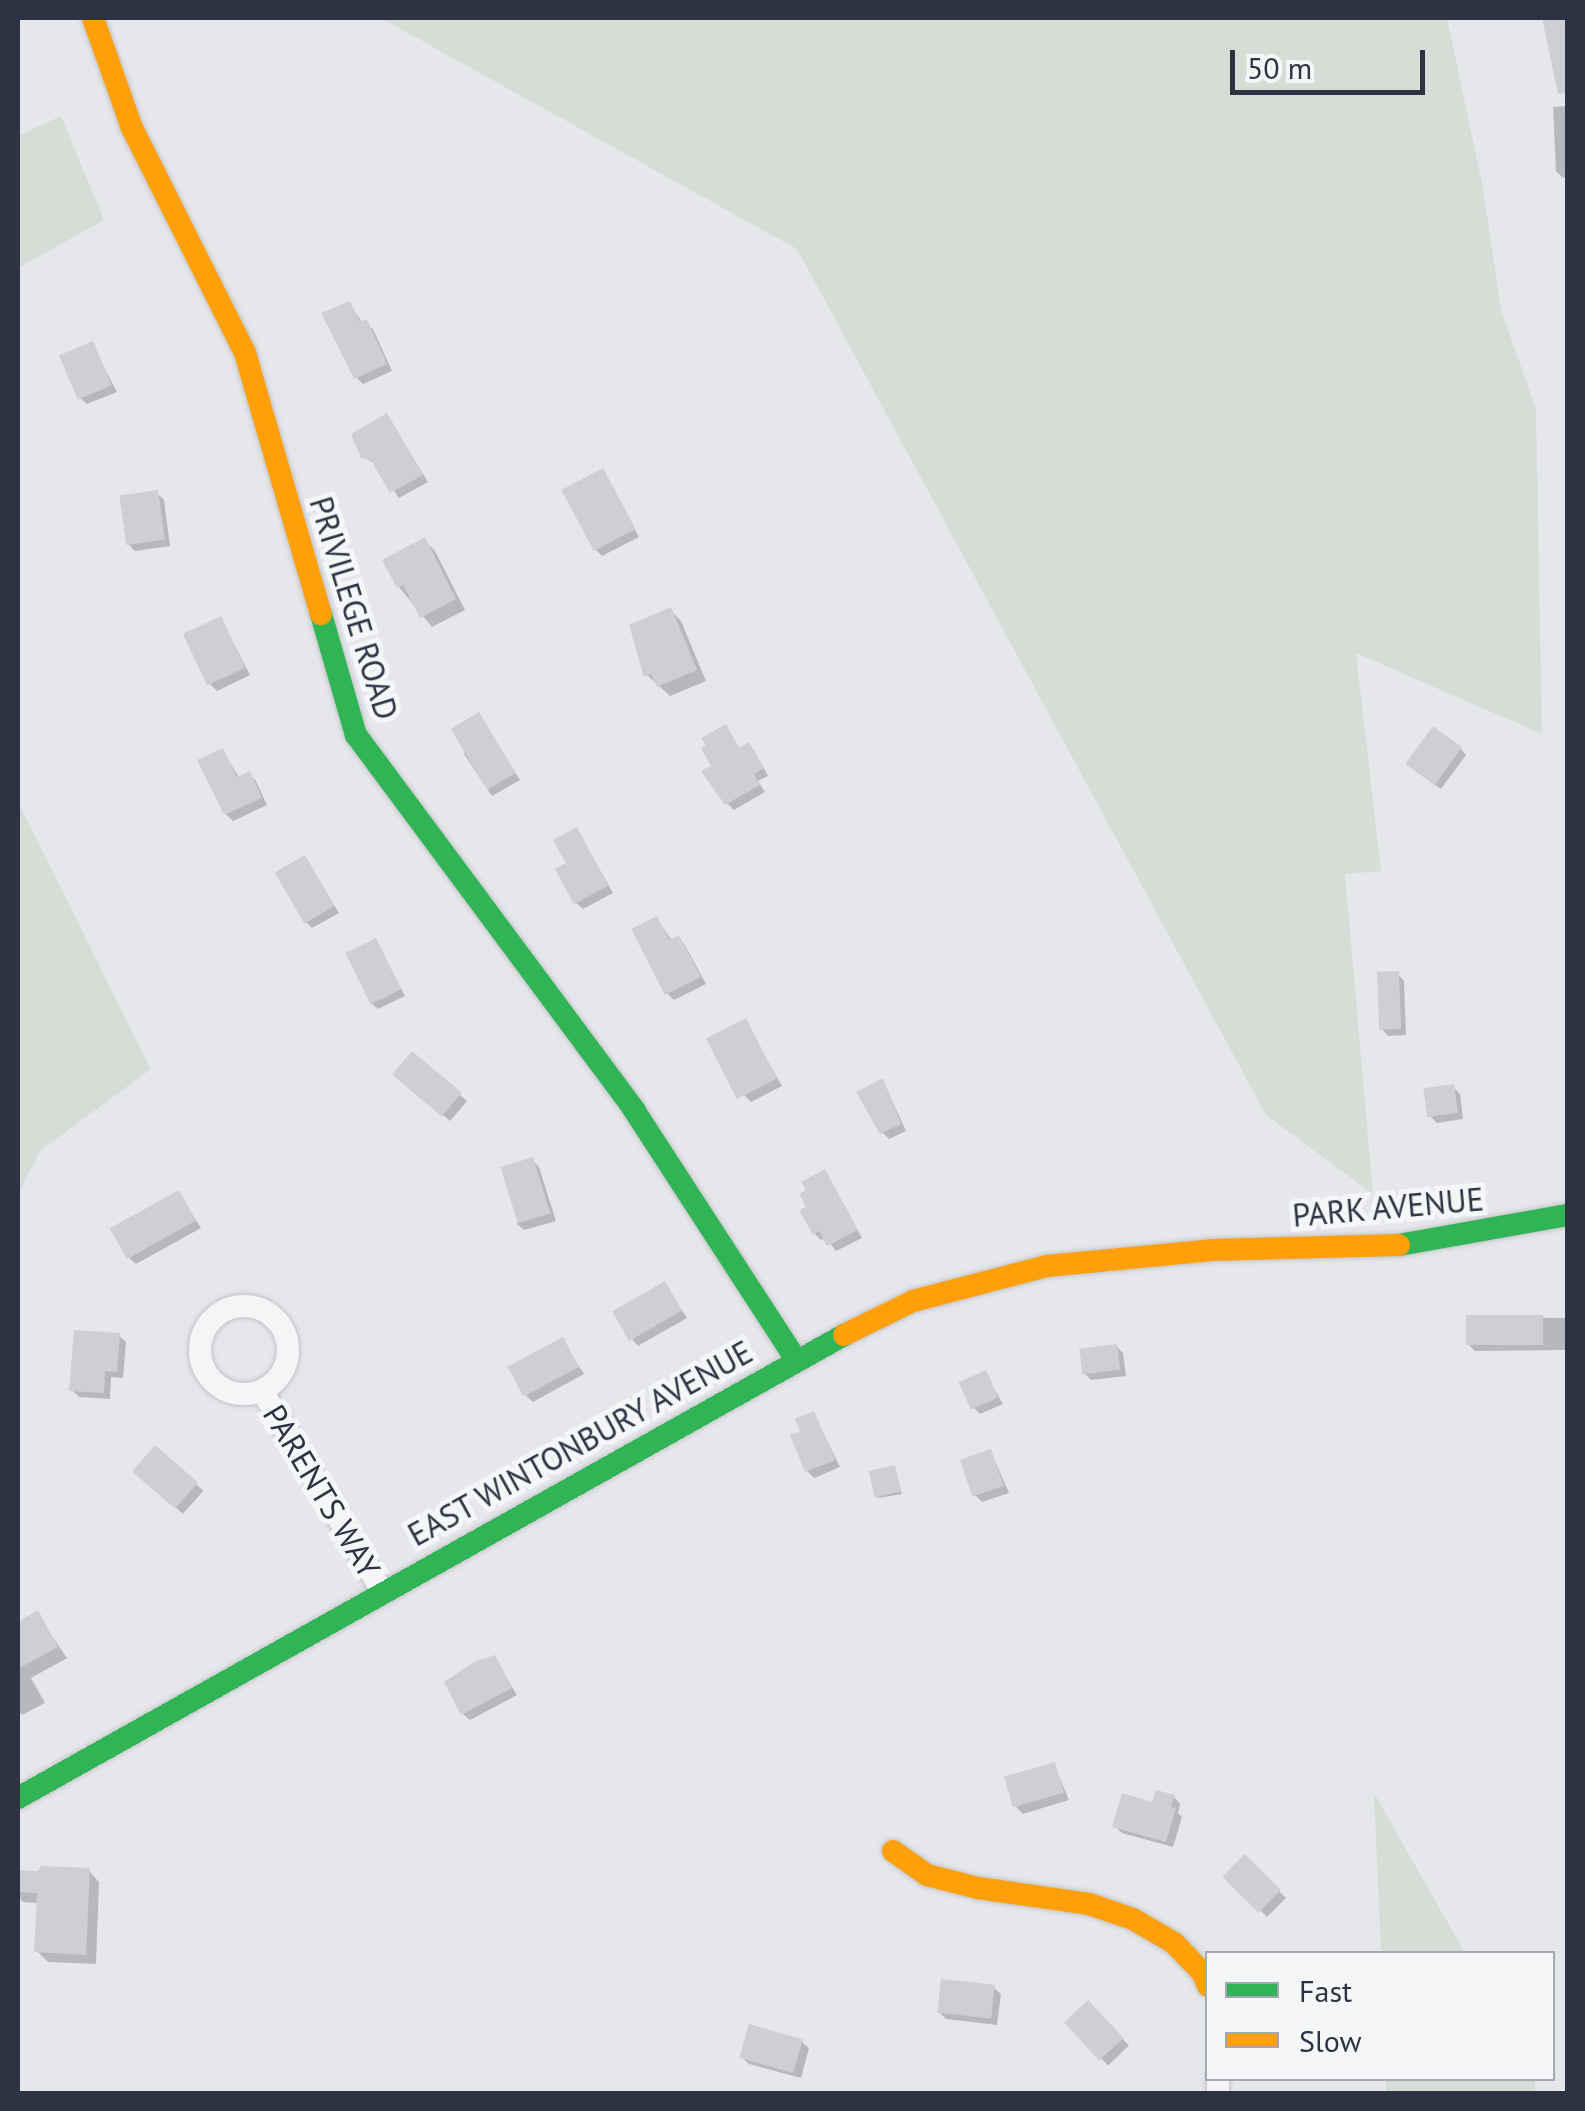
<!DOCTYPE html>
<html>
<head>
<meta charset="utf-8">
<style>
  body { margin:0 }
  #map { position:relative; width:1585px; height:2111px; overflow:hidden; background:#e5e7ea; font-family:"PT Sans",sans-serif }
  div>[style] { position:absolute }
  .green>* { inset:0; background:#d6ddd6; transform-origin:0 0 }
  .shadow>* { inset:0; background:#0003; transform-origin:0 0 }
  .building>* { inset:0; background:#cecfd2; transform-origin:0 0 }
  .roads { filter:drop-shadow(0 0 2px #c3c5c8) drop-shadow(0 0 2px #c3c5c8) }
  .street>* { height:22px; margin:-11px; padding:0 11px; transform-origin:11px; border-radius:11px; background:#f5f5f7 }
  .street>.ring { margin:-11px; padding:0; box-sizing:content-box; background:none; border:22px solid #f5f5f7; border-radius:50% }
  .fast>* { height:22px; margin:-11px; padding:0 11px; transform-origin:11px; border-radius:11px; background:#30b455 }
  .slow>* { height:22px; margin:-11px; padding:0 11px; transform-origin:11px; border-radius:11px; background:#ff9f0a }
  span { translate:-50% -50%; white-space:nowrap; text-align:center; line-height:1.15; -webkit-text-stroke:10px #f4f6f8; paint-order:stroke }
  .street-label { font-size:32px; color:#2d3343 }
  .frame { position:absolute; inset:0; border:20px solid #2d3343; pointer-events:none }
  .legend { position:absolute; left:1205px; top:1951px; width:350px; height:130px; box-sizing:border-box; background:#f4f6f8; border:2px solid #a4a8b0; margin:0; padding:12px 18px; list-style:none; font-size:30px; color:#2d3343 }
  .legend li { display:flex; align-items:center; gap:20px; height:50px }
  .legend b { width:50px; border:2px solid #a4a8b0 }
  .scale { position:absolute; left:1230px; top:50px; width:195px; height:45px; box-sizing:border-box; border:5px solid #2d3343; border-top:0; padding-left:12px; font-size:30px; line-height:35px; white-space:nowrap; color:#2d3343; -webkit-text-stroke:8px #f4f6f8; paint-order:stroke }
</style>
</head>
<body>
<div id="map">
  <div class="green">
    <div style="clip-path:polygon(381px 18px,1447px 18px,1483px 188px,1501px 310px,1536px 409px,1542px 734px,1356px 653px,1381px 871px,1345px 874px,1373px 1194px,1266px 1115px,797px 249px)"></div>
    <div style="clip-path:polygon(61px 116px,104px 220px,18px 268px,18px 136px)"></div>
    <div style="clip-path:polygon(18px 802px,151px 1069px,40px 1151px,18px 1194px)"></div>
    <div style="clip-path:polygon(1374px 1793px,1465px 1953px,1381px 1953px)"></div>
    <div style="left:1386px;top:2079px;width:149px;height:14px"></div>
  </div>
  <div class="shadow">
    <div style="clip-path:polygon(1568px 106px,1568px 177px,1563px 178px,1556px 171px,1553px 107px)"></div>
    <div style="clip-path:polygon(350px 304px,363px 324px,373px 329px,392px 371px,363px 384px,356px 377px)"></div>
    <div style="clip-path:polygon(92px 344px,117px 392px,87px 404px,80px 398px)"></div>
    <div style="clip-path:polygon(387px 416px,428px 482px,399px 498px,377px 465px,363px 457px)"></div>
    <div style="clip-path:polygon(603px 471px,639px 537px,602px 556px,595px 549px)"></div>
    <div style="clip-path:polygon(157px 493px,164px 500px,170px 546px,135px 551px,128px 544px)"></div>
    <div style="clip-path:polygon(424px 540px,435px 551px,465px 610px,432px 627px,399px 587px)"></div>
    <div style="clip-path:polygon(670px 610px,681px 621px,706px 681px,670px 696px,647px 675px)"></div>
    <div style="clip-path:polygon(221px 619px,250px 675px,217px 691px,210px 684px)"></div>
    <div style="clip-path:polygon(479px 715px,520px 780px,492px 796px,464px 754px)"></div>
    <div style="clip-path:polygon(725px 727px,741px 750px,749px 745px,755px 752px,768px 776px,758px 781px,765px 792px,734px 810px,727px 803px,709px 746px)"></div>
    <div style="clip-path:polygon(1460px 748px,1466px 755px,1441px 789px,1415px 770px)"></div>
    <div style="clip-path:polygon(223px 751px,240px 779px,249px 774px,256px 781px,267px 805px,233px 821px,226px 814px)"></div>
    <div style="clip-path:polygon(577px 830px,613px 893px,583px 909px,576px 903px)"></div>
    <div style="clip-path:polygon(305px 858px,339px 913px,312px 928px,306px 922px)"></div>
    <div style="clip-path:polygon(657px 919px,672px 941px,679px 938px,685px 945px,706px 984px,674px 1000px,667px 993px)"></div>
    <div style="clip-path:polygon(376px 941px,405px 996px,378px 1009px,371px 1003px)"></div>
    <div style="clip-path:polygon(1398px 974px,1404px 981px,1406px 1035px,1388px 1036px,1382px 1029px)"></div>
    <div style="clip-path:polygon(745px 1022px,782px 1086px,751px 1102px,744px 1095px)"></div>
    <div style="clip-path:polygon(883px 1081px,906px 1131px,889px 1139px,882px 1132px)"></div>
    <div style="clip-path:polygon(402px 1082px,460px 1095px,467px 1101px,450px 1121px)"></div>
    <div style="clip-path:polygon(1453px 1087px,1460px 1094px,1463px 1119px,1437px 1123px,1430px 1116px)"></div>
    <div style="clip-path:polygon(532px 1160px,539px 1167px,556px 1221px,524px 1230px,517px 1224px)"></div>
    <div style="clip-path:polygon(824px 1172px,862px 1238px,836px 1251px,826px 1238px,821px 1240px,815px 1234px,809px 1208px)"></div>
    <div style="clip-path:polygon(178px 1193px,201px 1228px,136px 1264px,129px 1258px)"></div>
    <div style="clip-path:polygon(664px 1284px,687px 1318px,638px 1346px,632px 1339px)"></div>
    <div style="clip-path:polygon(1468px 1317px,1568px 1318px,1568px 1350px,1475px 1351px,1468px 1344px)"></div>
    <div style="clip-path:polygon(119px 1336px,126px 1342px,123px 1378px,111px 1377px,110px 1399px,79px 1397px,72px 1390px)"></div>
    <div style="clip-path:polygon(562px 1340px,584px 1374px,533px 1402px,526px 1396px)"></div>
    <div style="clip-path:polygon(1116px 1346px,1123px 1353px,1126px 1376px,1091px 1380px,1084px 1373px)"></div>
    <div style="clip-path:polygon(985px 1373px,1003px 1404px,980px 1414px,973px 1407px)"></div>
    <div style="clip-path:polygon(814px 1414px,840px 1467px,814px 1478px,807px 1471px,803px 1432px)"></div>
    <div style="left:156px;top:1448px;width:64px;height:31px;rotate:42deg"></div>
    <div style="clip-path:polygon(991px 1452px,1009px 1493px,982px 1502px,975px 1495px)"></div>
    <div style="clip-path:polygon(894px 1468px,902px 1494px,879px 1498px,877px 1496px)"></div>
    <div style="clip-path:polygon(37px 1614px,67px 1658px,31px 1678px,45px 1703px,22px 1715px,18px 1711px,18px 1625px)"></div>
    <div style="clip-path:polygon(494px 1658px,517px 1695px,470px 1720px,463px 1714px)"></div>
    <div style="clip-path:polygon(1054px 1765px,1069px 1800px,1023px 1814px,1016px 1807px)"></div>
    <div style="clip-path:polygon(1174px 1797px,1180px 1804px,1178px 1813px,1182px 1817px,1173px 1847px,1122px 1833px,1115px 1826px)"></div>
    <div style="left:1245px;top:1857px;width:58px;height:27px;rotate:45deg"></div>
    <div style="clip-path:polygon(89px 1871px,99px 1882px,96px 1964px,48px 1962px,37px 1951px,39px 1903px,23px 1902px,18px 1896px,18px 1872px)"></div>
    <div style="clip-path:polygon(994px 1988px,1001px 1994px,997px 2025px,946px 2019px,939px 2012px)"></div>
    <div style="left:1088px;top:2003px;width:59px;height:29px;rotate:46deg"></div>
    <div style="clip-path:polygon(802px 2042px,809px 2048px,801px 2078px,749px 2064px,742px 2057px)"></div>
  </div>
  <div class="building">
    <div style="clip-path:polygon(1542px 18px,1568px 18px,1568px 93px,1558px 94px)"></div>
    <div style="clip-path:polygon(350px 301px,360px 322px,367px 319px,387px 364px,354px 379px,321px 313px)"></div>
    <div style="left:93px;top:341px;width:48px;height:37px;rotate:67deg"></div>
    <div style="clip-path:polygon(387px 413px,423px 475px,390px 493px,371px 460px,361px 458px,351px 434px)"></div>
    <div style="left:603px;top:468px;width:69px;height:47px;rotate:62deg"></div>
    <div style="left:158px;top:490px;width:50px;height:39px;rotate:82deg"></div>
    <div style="clip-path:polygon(425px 537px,456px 599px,420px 618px,403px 585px,397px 588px,382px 560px)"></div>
    <div style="clip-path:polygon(671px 607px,697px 670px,657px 687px,651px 674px,644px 677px,629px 625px)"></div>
    <div style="left:221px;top:616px;width:57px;height:42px;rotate:65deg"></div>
    <div style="left:479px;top:712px;width:71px;height:33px;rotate:59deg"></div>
    <div style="clip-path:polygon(726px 724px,739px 748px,749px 742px,764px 768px,754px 774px,760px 785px,725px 805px,701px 771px,711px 766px,701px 748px,706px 745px,701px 738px)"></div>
    <div style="left:1433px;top:726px;width:36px;height:47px;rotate:36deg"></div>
    <div style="clip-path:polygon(223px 748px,237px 777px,250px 771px,262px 798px,224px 815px,197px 760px)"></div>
    <div style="clip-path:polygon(577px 827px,608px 886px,574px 904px,555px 869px,566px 863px,553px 840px)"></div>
    <div style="left:305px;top:855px;width:59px;height:35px;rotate:60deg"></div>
    <div style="clip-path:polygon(657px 916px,669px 940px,679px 935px,701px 977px,665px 995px,631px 929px)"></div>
    <div style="left:376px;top:938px;width:57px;height:34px;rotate:64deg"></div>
    <div style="left:1399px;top:971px;width:58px;height:22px;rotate:88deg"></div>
    <div style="left:746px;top:1018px;width:68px;height:45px;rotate:63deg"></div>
    <div style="left:412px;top:1051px;width:65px;height:31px;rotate:40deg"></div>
    <div style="clip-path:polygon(883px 1078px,901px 1124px,880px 1134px,856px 1092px)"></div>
    <div style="left:1454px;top:1084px;width:29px;height:31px;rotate:82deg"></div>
    <div style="left:533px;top:1157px;width:59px;height:34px;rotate:73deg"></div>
    <div style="clip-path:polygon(825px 1169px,858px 1230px,827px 1246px,819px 1231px,813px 1235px,799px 1210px,806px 1207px,799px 1194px,806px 1190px,801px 1182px)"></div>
    <div style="left:179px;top:1190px;width:35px;height:79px;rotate:61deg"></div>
    <div style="left:665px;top:1281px;width:34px;height:61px;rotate:60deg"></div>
    <div style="left:1466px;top:1315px;width:77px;height:30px"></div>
    <div style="clip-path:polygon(74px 1330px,120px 1333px,117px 1372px,105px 1371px,104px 1393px,69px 1391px)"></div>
    <div style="left:563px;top:1337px;width:34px;height:63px;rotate:62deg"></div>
    <div style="left:1117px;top:1344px;width:26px;height:38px;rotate:83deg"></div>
    <div style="left:986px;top:1370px;width:30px;height:30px;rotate:66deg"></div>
    <div style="clip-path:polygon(814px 1411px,835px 1460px,805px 1472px,790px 1435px,800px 1431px,795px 1419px)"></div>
    <div style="left:155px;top:1445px;width:57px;height:35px;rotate:41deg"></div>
    <div style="left:991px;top:1449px;width:39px;height:33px;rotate:71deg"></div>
    <div style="left:895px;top:1465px;width:27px;height:27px;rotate:77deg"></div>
    <div style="clip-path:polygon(38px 1610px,58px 1647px,18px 1669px,18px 1622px)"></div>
    <div style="clip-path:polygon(495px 1655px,512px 1688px,461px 1715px,444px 1682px,476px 1661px)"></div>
    <div style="left:1055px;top:1762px;width:32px;height:53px;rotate:74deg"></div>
    <div style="clip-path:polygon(1156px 1790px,1175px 1795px,1171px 1807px,1176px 1808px,1166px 1842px,1112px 1827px,1122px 1793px,1152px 1802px)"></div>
    <div style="left:1245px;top:1854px;width:51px;height:32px;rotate:45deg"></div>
    <div style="clip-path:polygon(41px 1866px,90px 1868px,86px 1955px,34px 1952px,37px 1893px,18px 1892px,18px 1870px,37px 1871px)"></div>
    <div style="left:941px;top:1979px;width:54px;height:34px;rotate:6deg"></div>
    <div style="left:1088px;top:2000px;width:52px;height:33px;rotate:47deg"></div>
    <div style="left:749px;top:2024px;width:56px;height:35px;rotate:16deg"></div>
  </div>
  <div class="roads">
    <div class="street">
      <div class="ring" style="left:200px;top:1306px;width:66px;height:66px"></div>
      <div style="left:262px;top:1391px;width:235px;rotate:59deg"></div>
      <div style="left:1218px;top:2078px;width:16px;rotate:90deg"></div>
    </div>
    <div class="fast">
      <div style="left:321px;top:614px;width:126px;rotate:73.9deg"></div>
      <div style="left:356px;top:735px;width:467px;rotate:53.4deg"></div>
      <div style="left:634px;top:1110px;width:296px;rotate:57deg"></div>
      <div style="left:1399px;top:1245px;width:172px;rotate:-10.1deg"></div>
      <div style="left:18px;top:1798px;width:947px;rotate:-29.27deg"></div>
    </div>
    <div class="slow">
      <div style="left:93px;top:18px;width:117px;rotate:70.5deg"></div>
      <div style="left:132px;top:128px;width:252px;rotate:63.3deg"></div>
      <div style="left:245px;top:353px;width:272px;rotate:73.8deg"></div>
      <div style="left:844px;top:1335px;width:77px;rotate:-26.2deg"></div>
      <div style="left:913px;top:1301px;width:138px;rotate:-14.6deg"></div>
      <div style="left:1047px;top:1266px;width:166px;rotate:-5.5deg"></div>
      <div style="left:1212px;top:1250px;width:187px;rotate:-1.5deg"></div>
      <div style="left:893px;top:1851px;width:42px;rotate:35.2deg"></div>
      <div style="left:927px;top:1875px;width:53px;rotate:14.3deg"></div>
      <div style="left:978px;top:1888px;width:112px;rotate:8.2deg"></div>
      <div style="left:1089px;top:1904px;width:46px;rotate:18.8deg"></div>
      <div style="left:1133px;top:1919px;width:48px;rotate:30.3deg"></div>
      <div style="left:1174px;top:1943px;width:40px;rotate:46deg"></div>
      <div style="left:1202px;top:1972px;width:15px;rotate:67deg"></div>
    </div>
  </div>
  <div class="street-label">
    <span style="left:354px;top:608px;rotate:73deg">PRIVILEGE ROAD</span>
    <span style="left:1388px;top:1207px;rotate:-5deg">PARK AVENUE</span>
    <span style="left:580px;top:1443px;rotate:-29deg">EAST WINTONBURY AVENUE</span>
    <span style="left:322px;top:1491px;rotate:59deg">PARENTS WAY</span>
  </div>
  <div class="frame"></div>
  <ul class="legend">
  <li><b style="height:12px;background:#30b455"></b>Fast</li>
  <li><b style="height:12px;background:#ff9f0a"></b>Slow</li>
  </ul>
  <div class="scale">50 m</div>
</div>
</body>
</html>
